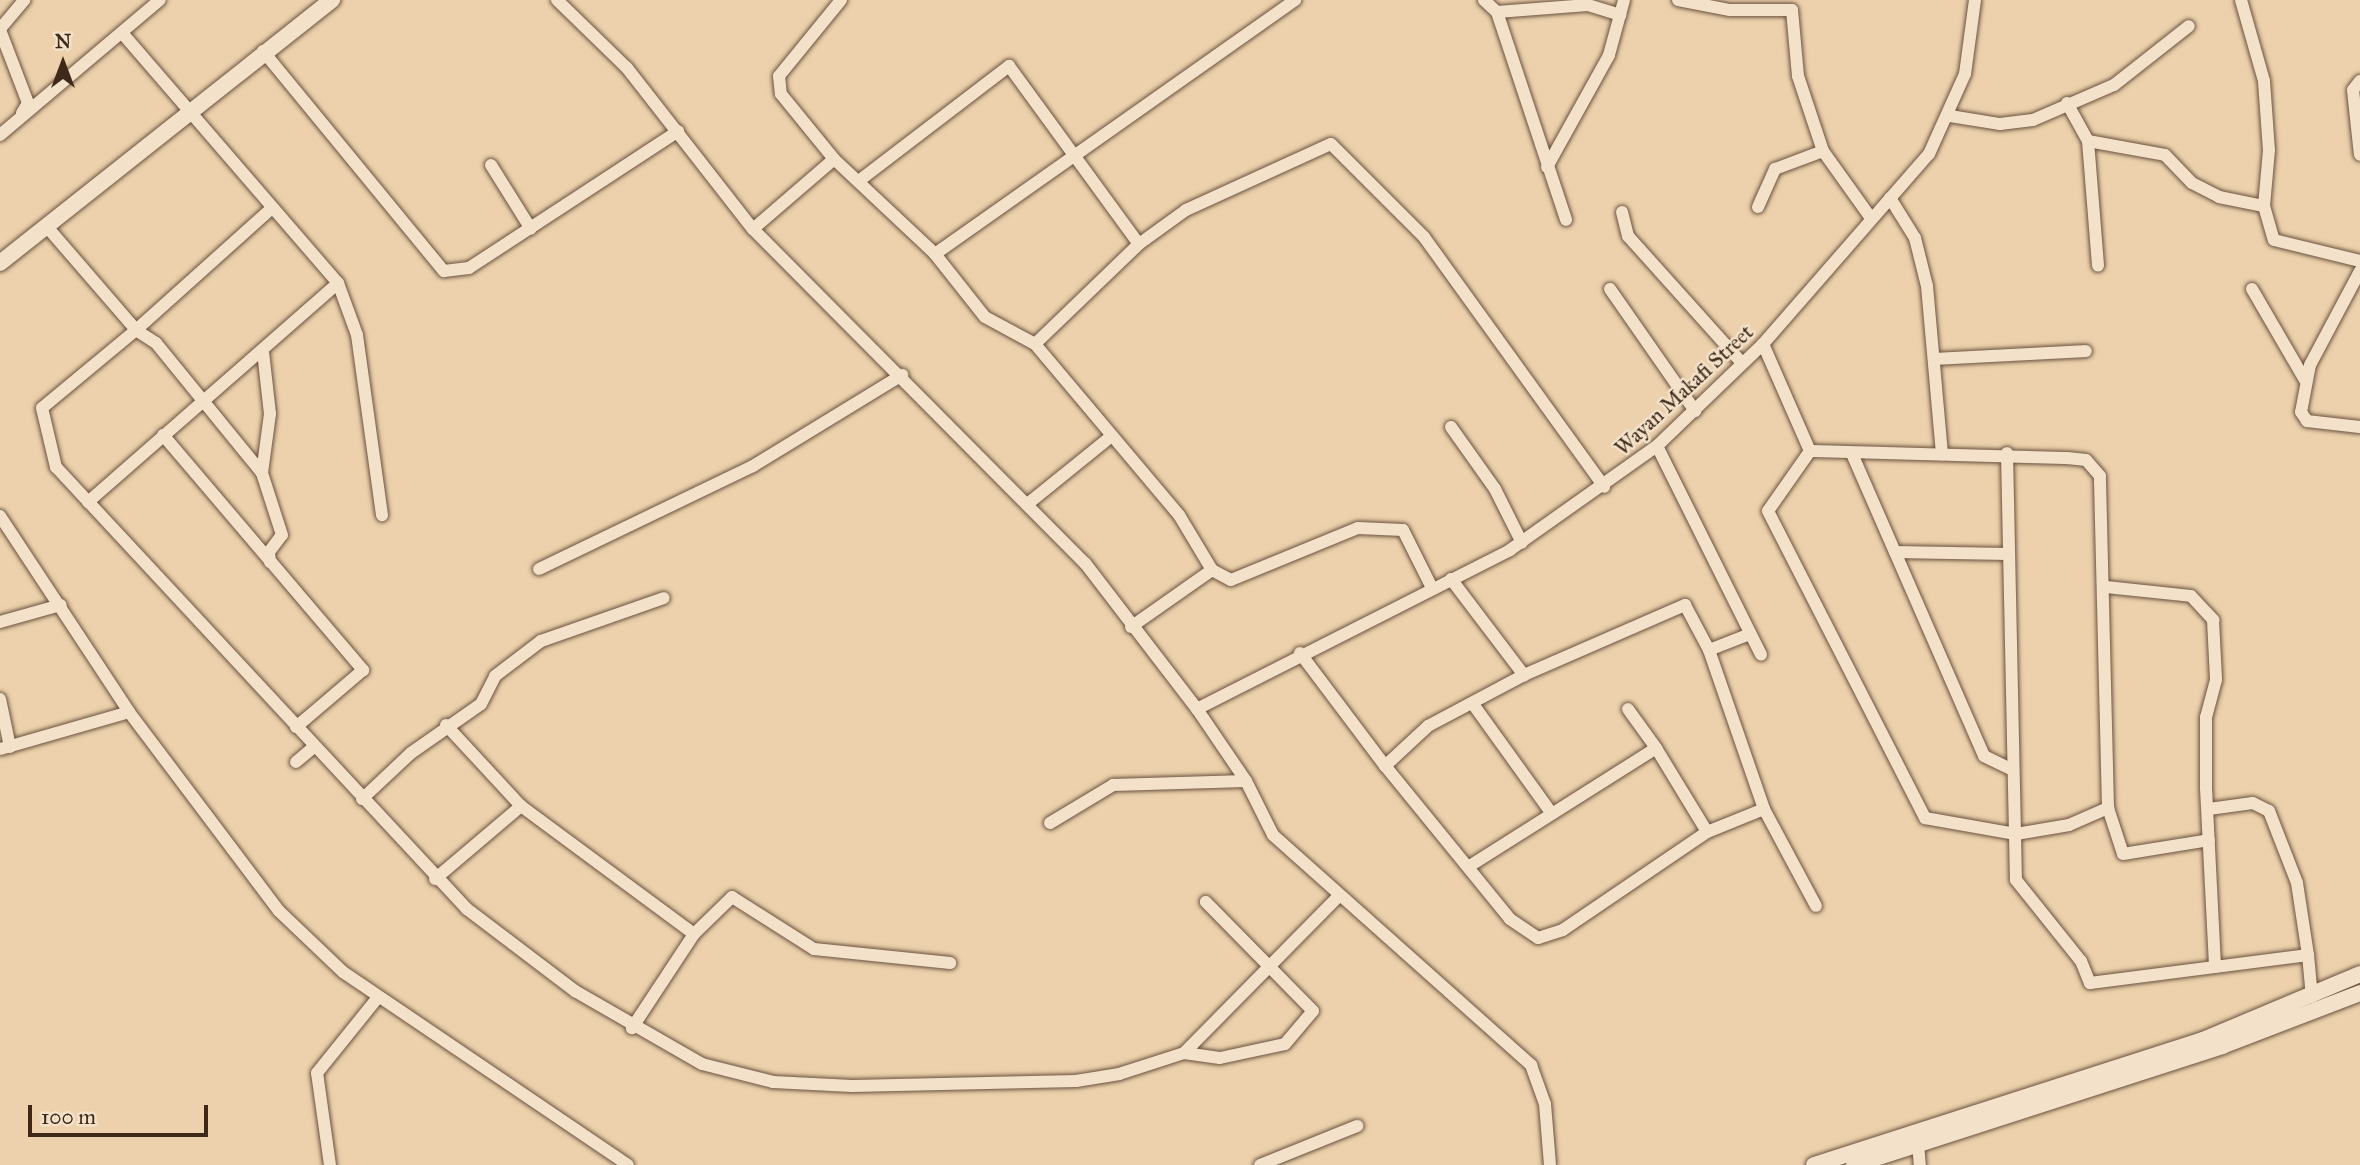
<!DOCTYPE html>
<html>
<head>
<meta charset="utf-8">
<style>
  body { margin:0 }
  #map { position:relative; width:2360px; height:1165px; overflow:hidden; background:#ecd1ac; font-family:"IM FELL Great Primer",serif }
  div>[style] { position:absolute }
  .roads { filter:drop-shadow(0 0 2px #6a523e) drop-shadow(0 0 2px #6a523e) }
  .minor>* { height:12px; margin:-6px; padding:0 6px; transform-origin:6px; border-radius:6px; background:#f3e1c9 }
  .tertiary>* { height:16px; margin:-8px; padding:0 8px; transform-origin:8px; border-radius:8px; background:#f3e1c9 }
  span { translate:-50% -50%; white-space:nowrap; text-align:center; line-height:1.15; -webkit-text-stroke:5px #f3e1c9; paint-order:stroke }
  .street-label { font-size:21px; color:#3e2819 }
  .north { position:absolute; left:28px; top:28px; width:70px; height:70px; -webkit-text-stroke:5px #f3e1c9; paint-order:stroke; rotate:0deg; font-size:19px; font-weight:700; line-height:28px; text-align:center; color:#3e2819 }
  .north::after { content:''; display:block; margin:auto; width:24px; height:32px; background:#3e2819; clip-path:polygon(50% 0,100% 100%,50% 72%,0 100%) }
  .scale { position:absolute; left:28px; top:1105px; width:180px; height:32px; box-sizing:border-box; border:4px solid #3e2819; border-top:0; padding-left:9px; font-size:21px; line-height:24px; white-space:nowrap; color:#3e2819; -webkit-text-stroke:5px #f3e1c9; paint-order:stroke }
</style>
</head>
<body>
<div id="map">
  <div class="roads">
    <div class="minor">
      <div style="left:557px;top:0;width:98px;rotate:44.2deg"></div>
      <div style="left:627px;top:68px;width:204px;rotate:52deg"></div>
      <div style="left:753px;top:229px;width:471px;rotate:45.2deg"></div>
      <div style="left:1085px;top:563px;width:184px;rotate:52.5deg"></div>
      <div style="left:1197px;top:709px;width:87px;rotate:55.8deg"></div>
      <div style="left:1246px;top:781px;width:60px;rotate:63.4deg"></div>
      <div style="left:1273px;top:835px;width:346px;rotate:41.7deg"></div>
      <div style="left:1531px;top:1065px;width:41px;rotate:70.3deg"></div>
      <div style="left:1545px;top:1104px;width:61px;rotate:85.3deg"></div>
      <div style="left:841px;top:0;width:98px;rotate:129.2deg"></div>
      <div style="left:779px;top:76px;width:18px;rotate:84deg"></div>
      <div style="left:781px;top:94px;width:84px;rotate:50.8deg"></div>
      <div style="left:834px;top:159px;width:139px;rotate:43.2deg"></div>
      <div style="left:935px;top:254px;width:80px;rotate:51.6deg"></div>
      <div style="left:985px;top:317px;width:57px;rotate:28.4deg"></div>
      <div style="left:1035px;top:344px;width:224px;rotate:49.9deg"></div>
      <div style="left:1179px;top:515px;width:64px;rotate:59deg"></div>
      <div style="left:1212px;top:570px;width:99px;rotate:144.9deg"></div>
      <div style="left:1484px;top:0;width:18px;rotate:43deg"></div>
      <div style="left:1497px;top:12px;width:219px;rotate:71.6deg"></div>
      <div style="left:1678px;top:0;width:53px;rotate:10.9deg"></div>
      <div style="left:1730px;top:10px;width:62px"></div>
      <div style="left:1792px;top:10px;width:66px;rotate:84.8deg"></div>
      <div style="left:1798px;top:76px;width:79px;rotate:71.6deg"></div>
      <div style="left:1823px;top:151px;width:82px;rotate:54.4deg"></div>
      <div style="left:2241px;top:0;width:84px;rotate:74.1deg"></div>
      <div style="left:2264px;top:81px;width:69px;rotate:85.9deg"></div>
      <div style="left:2269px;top:150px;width:56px;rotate:95.1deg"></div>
      <div style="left:2264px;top:206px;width:35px;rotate:74deg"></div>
      <div style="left:2274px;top:240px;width:89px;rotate:13.7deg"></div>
      <div style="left:1497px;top:12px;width:91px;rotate:-4.4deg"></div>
      <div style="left:1588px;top:5px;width:34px;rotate:17deg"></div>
      <div style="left:0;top:29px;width:38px;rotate:-50deg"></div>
      <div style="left:0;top:30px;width:78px;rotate:69deg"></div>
      <div style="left:28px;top:103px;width:12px;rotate:121deg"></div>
      <div style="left:123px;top:34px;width:329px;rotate:49.2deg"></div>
      <div style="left:338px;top:283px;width:55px;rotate:69.9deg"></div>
      <div style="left:357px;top:335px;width:182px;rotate:82.1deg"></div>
      <div style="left:263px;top:51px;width:285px;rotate:50.6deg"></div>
      <div style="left:444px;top:271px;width:25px;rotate:-7deg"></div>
      <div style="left:469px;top:268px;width:250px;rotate:-33.2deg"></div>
      <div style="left:2360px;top:81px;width:11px;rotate:128deg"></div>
      <div style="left:2353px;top:90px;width:65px;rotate:83.9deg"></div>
      <div style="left:2067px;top:103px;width:43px;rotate:61.1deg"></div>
      <div style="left:2088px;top:141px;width:125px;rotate:85.4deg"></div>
      <div style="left:1950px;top:116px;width:51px;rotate:9.1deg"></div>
      <div style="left:2000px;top:124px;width:33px;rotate:-7deg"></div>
      <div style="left:2033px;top:120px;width:88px;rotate:-23.4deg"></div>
      <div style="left:2114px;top:85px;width:95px;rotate:-38.2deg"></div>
      <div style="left:0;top:135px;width:209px;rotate:-40.2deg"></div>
      <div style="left:2088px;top:141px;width:78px;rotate:10.3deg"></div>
      <div style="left:2165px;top:155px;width:39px;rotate:46deg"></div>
      <div style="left:2192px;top:183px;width:30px;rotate:27deg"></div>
      <div style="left:2219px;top:197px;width:46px;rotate:11.3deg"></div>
      <div style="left:491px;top:165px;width:75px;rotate:58deg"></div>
      <div style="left:1547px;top:167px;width:128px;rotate:-61deg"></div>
      <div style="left:1609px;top:55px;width:57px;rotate:-74.7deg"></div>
      <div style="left:860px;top:180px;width:188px;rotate:-37.4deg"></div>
      <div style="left:1009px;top:66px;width:220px;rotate:53.9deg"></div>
      <div style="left:1890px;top:198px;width:47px;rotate:58deg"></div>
      <div style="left:1915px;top:238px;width:49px;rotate:76deg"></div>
      <div style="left:1927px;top:286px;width:169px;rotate:84.9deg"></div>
      <div style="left:1758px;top:207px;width:42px;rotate:-65.9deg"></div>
      <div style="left:1775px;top:169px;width:51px;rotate:-20.6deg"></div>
      <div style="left:1622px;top:212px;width:25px;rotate:76deg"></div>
      <div style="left:1628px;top:236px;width:171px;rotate:48.1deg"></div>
      <div style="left:48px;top:228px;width:135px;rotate:49.2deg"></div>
      <div style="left:136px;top:330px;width:122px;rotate:140.3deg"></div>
      <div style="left:42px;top:408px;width:61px;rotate:76.7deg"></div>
      <div style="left:56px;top:467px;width:604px;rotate:47.08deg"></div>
      <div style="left:467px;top:909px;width:136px;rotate:37.2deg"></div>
      <div style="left:575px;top:991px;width:146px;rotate:29.9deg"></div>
      <div style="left:702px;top:1064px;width:73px;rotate:14.2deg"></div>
      <div style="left:773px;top:1082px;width:79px;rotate:2.9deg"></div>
      <div style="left:852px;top:1086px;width:224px;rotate:-1.3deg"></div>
      <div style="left:1076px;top:1081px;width:44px;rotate:-9.2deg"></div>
      <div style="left:1119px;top:1074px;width:68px;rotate:-17.9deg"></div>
      <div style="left:1184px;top:1053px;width:218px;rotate:-45.4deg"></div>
      <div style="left:753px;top:229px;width:107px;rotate:-40.8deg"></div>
      <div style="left:935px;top:254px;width:441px;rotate:-35.2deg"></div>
      <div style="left:2360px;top:271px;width:106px;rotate:118deg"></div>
      <div style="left:2310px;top:365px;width:48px;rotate:100.8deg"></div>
      <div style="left:2301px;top:412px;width:11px;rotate:56deg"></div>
      <div style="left:2307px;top:421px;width:53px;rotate:6.5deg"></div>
      <div style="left:1610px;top:289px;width:149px;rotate:55.1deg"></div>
      <div style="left:2252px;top:289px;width:105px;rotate:59.8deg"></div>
      <div style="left:1035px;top:344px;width:144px;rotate:-43.9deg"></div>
      <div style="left:1139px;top:244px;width:58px;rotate:-35.9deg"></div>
      <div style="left:1186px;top:210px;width:159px;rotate:-24.5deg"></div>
      <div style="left:1331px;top:144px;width:132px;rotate:45deg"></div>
      <div style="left:1424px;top:237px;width:308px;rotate:54.2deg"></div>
      <div style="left:1763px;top:344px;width:117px;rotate:66.3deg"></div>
      <div style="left:1810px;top:451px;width:73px;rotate:125deg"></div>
      <div style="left:1768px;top:511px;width:345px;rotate:62.9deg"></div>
      <div style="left:1925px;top:818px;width:92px;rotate:10deg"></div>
      <div style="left:2016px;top:834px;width:54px;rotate:-9.6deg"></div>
      <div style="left:2069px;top:825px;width:43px;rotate:-23.6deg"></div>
      <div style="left:2108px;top:808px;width:332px;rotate:-91.4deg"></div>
      <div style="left:2100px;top:476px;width:21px;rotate:-131deg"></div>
      <div style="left:2086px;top:460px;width:19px;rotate:-174deg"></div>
      <div style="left:2067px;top:458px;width:257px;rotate:-178.4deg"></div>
      <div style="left:1935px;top:359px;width:151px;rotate:-3deg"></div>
      <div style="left:1451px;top:427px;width:76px;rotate:54.6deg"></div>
      <div style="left:1495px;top:489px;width:60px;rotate:63.4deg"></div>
      <div style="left:163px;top:435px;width:309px;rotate:49.6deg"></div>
      <div style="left:363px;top:670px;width:88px;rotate:139.6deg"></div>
      <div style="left:1657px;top:446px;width:233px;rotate:63.5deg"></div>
      <div style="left:2007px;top:453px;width:427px;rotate:88.8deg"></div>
      <div style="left:2016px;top:880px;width:104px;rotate:51.3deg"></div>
      <div style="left:2081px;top:961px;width:24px;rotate:68deg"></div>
      <div style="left:2090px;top:983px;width:220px;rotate:-7.3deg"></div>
      <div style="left:2308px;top:955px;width:42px;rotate:84.6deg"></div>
      <div style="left:1853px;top:456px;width:327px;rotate:66.4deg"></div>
      <div style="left:1984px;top:756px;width:30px;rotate:26deg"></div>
      <div style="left:262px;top:473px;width:60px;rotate:-82.3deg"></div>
      <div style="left:270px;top:414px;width:62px;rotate:-96.4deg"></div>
      <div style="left:88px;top:502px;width:332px;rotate:-41.2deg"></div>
      <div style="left:1030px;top:502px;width:102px;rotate:-39deg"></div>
      <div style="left:0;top:516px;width:235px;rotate:56.6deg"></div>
      <div style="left:129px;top:712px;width:249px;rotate:53deg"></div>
      <div style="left:279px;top:911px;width:88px;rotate:43.6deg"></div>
      <div style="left:343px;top:972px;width:344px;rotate:34.1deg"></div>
      <div style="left:1895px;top:552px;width:113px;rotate:1deg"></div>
      <div style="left:270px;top:562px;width:10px;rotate:-96deg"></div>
      <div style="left:269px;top:552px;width:21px;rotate:-53deg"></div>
      <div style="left:282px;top:535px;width:65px;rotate:-107.9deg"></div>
      <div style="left:262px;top:473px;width:168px;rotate:-129.2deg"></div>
      <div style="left:156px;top:343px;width:24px;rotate:-147deg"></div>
      <div style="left:136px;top:330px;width:181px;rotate:-41.9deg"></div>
      <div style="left:539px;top:569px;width:237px;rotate:-25.7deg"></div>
      <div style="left:753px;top:466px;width:175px;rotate:-31.4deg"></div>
      <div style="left:1212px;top:570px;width:21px;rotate:28deg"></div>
      <div style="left:1231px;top:580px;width:137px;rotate:-22.3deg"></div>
      <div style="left:1358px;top:528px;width:45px;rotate:2.5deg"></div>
      <div style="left:1403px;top:530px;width:65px;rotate:63.4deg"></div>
      <div style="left:1451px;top:579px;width:121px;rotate:52.8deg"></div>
      <div style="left:2106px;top:587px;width:85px;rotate:6deg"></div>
      <div style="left:2191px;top:596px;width:33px;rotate:47deg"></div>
      <div style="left:2213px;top:620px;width:60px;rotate:87.1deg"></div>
      <div style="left:2216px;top:680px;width:38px;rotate:105deg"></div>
      <div style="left:2206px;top:717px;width:71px;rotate:90deg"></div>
      <div style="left:2206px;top:788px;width:179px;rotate:87.1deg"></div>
      <div style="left:0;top:622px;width:63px;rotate:-15.6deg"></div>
      <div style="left:1709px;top:650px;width:44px;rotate:-21.3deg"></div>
      <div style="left:1300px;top:653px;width:141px;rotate:53deg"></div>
      <div style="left:0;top:699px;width:49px;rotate:78.2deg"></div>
      <div style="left:1473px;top:704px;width:132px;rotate:54.3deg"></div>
      <div style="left:1197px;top:709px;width:351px;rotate:-26.9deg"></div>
      <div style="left:1510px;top:550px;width:180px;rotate:-35.3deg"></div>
      <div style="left:1657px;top:446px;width:147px;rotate:-43.9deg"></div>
      <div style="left:1763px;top:344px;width:252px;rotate:-48.9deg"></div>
      <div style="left:1929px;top:154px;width:88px;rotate:-65.8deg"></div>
      <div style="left:1965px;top:74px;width:75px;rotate:-82.3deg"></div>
      <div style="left:1628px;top:709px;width:48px;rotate:54.3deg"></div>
      <div style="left:446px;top:725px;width:110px;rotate:47.2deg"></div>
      <div style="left:521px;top:806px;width:215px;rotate:36.5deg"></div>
      <div style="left:694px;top:934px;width:113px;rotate:123.4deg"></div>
      <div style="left:0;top:749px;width:134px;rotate:-16deg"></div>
      <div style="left:296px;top:762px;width:23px;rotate:-40deg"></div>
      <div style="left:362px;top:799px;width:67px;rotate:-43.2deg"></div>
      <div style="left:411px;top:753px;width:85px;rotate:-35deg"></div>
      <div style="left:481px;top:704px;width:31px;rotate:-63deg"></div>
      <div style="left:495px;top:676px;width:58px;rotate:-37.3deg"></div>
      <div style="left:541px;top:641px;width:130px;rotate:-19.3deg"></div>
      <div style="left:2108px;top:808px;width:48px;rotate:71.9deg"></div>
      <div style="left:2123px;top:854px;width:87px;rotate:-9.2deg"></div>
      <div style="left:1764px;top:809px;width:61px;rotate:158deg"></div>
      <div style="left:1707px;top:832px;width:174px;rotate:145.8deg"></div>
      <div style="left:1563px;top:930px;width:26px;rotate:162deg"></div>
      <div style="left:1538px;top:938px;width:34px;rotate:-146deg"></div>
      <div style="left:1510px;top:919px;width:198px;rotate:-129.2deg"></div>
      <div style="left:1385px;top:766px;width:59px;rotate:-42.9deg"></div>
      <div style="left:1428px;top:726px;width:109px;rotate:-28deg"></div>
      <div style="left:1524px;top:675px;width:176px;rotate:-23.5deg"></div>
      <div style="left:1685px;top:605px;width:51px;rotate:61.9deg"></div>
      <div style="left:1709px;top:650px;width:168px;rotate:70.9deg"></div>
      <div style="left:1764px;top:809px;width:110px;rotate:61.8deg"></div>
      <div style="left:2209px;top:809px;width:44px;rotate:-7.8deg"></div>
      <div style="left:2253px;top:803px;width:18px;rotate:27deg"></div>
      <div style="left:2269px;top:811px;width:77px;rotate:68.7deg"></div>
      <div style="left:2297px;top:883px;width:73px;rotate:81.3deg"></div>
      <div style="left:1050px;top:823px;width:74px;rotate:-31.1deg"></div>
      <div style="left:1113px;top:785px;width:133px;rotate:-1.7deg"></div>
      <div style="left:1468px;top:867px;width:222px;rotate:-32.3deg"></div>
      <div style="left:1656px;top:748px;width:98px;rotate:58.7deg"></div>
      <div style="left:435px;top:879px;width:113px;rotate:-40.3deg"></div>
      <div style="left:694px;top:934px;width:53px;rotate:-44.2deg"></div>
      <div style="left:732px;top:897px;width:97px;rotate:32.4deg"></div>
      <div style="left:814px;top:949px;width:137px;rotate:5.9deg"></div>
      <div style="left:1184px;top:1053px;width:36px;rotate:8deg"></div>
      <div style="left:1220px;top:1058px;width:66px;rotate:-12.2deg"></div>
      <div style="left:1285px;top:1044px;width:43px;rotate:-49.7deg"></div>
      <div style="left:1313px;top:1011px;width:153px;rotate:-134.5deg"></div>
      <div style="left:1918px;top:1144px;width:21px;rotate:85deg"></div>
      <div style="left:330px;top:1165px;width:93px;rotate:-98deg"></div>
      <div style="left:317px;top:1073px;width:97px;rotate:-51.2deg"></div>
      <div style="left:1260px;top:1165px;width:105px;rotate:-21.9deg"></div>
    </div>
    <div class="tertiary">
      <div style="left:0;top:263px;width:424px;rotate:-38.4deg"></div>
      <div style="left:1814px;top:1165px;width:409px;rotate:-17.8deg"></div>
      <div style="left:2203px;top:1040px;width:170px;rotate:-22.8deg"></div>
      <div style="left:1854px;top:1165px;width:387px;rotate:-17.9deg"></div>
      <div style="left:2222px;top:1046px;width:148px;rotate:-21deg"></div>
    </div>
  </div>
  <div class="street-label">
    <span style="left:1684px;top:390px;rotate:-43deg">Wayan Makafi Street</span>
  </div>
  <div class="north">N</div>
  <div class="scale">100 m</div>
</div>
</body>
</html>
